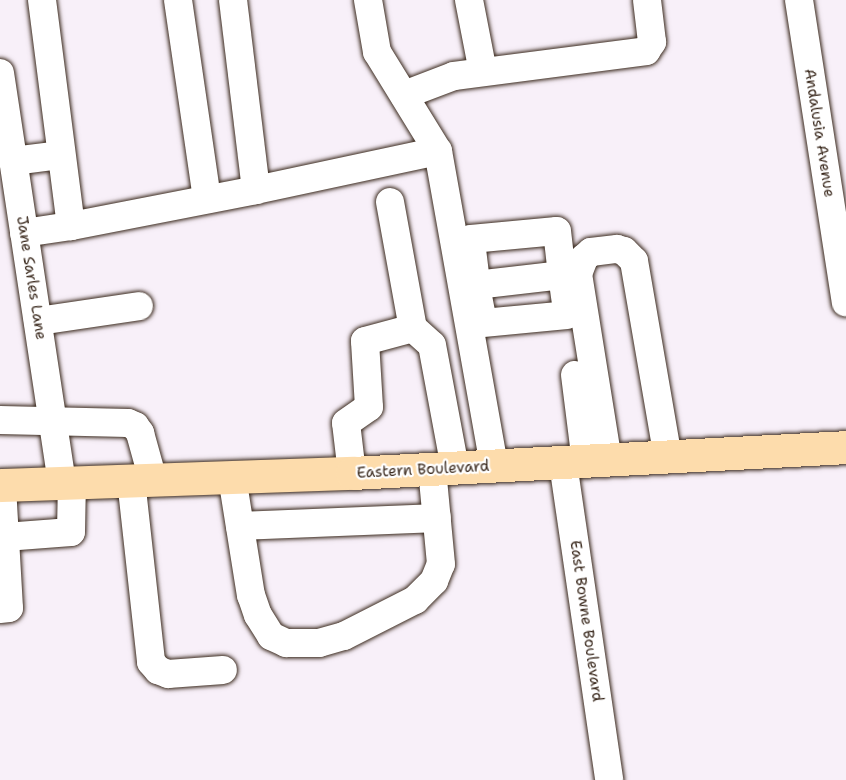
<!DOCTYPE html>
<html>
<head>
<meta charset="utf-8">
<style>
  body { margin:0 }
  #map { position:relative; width:846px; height:780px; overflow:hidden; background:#f8f0f9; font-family:"Shantell Sans",sans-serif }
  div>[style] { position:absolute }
  .roads { filter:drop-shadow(0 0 2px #3b2a1e) drop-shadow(0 0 2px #3b2a1e) }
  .minor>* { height:28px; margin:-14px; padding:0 14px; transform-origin:14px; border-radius:14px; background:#fff }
  .major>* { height:33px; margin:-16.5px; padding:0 16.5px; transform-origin:16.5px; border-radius:16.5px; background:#fddcac }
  span { translate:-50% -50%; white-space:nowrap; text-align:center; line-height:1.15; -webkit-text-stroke:4.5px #fff; paint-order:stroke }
  .street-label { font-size:15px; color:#3b2a1e }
</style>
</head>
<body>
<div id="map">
  <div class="roads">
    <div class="minor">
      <div style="left:42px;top:0;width:228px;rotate:82.7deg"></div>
      <div style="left:178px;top:0;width:201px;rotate:81.7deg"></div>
      <div style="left:368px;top:0;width:53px;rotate:80.2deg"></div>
      <div style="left:377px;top:52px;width:116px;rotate:58.4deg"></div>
      <div style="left:438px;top:151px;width:320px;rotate:79.9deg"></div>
      <div style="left:469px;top:0;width:73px;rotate:79deg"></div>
      <div style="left:799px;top:0;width:306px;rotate:81.2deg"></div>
      <div style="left:0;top:73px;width:414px;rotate:81.4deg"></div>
      <div style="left:404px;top:95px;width:53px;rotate:-20.8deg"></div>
      <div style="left:454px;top:76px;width:194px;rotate:-7.4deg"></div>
      <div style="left:646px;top:51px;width:11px;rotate:-56deg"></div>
      <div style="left:652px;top:42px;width:42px;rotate:-96.8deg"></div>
      <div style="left:13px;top:161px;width:47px;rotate:-7.3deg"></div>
      <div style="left:256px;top:190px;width:186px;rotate:-12.1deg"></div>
      <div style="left:390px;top:202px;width:128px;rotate:79.7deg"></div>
      <div style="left:413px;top:328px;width:25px;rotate:42deg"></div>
      <div style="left:432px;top:345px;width:125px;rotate:79.4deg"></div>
      <div style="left:24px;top:233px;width:48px;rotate:-8.5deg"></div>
      <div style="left:71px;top:226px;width:188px;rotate:-11deg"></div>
      <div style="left:256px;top:190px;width:191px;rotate:-96.9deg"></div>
      <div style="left:475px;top:274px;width:35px;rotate:-97deg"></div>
      <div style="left:471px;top:239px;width:86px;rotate:-5.3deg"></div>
      <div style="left:557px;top:231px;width:44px;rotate:83.5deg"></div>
      <div style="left:482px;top:317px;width:33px;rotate:-101deg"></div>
      <div style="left:476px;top:285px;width:87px;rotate:-6.6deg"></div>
      <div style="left:562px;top:275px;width:36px;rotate:82deg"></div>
      <div style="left:38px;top:321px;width:102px;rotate:-8.4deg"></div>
      <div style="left:483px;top:323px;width:84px;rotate:-5.4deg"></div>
      <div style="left:575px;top:375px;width:88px;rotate:82.8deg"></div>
      <div style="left:0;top:420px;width:128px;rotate:1.3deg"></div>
      <div style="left:128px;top:423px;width:8px;rotate:23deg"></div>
      <div style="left:135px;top:426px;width:9px;rotate:54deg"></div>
      <div style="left:140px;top:433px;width:49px;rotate:74.5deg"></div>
      <div style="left:608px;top:461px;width:189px;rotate:-99.1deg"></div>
      <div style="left:578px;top:274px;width:17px;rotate:-69deg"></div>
      <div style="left:584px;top:258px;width:9px;rotate:-41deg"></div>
      <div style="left:591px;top:252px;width:26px;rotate:-7deg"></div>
      <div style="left:617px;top:249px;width:7px;rotate:16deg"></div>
      <div style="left:624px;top:251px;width:14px;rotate:45deg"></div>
      <div style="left:634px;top:261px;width:200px;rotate:80.2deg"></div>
      <div style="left:563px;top:463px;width:320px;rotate:81.7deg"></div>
      <div style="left:352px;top:473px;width:50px;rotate:-96.8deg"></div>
      <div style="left:346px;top:423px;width:28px;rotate:-35deg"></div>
      <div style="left:369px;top:407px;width:66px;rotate:-93.5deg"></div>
      <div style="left:365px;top:341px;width:50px;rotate:-15.2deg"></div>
      <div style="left:232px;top:477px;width:120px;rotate:80.9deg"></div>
      <div style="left:251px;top:595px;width:21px;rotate:71deg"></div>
      <div style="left:258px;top:615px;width:25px;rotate:58deg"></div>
      <div style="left:271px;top:636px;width:17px;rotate:25deg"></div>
      <div style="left:286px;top:643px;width:33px"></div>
      <div style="left:319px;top:643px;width:26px;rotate:-16deg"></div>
      <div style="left:344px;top:636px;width:80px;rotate:-26.9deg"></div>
      <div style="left:415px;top:600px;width:27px;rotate:-45deg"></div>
      <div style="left:434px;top:581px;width:18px;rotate:-68deg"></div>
      <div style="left:441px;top:564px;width:95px;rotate:-95.4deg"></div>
      <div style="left:131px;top:480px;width:183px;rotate:83.7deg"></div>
      <div style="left:151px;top:662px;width:11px;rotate:49deg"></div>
      <div style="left:158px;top:670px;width:11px;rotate:22deg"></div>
      <div style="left:168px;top:674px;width:55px;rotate:-4.2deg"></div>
      <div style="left:240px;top:526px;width:197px;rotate:-2.3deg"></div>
      <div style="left:5px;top:537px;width:66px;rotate:-4.3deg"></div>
      <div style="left:71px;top:532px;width:50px;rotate:-88.9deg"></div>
      <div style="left:0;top:609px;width:9px;rotate:-6deg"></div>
      <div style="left:9px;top:608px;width:123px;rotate:-93.3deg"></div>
    </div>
    <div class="major">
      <div style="left:0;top:485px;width:352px;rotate:-2deg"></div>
      <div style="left:352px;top:473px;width:495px;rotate:-3deg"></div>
    </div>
  </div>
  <div class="street-label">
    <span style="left:819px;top:133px;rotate:81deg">Andalusia Avenue</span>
    <span style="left:31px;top:278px;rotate:81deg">Jane Sarles Lane</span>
    <span style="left:423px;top:470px;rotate:-3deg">Eastern Boulevard</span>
    <span style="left:586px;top:621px;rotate:82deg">East Bowne Boulevard</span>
  </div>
</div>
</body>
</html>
